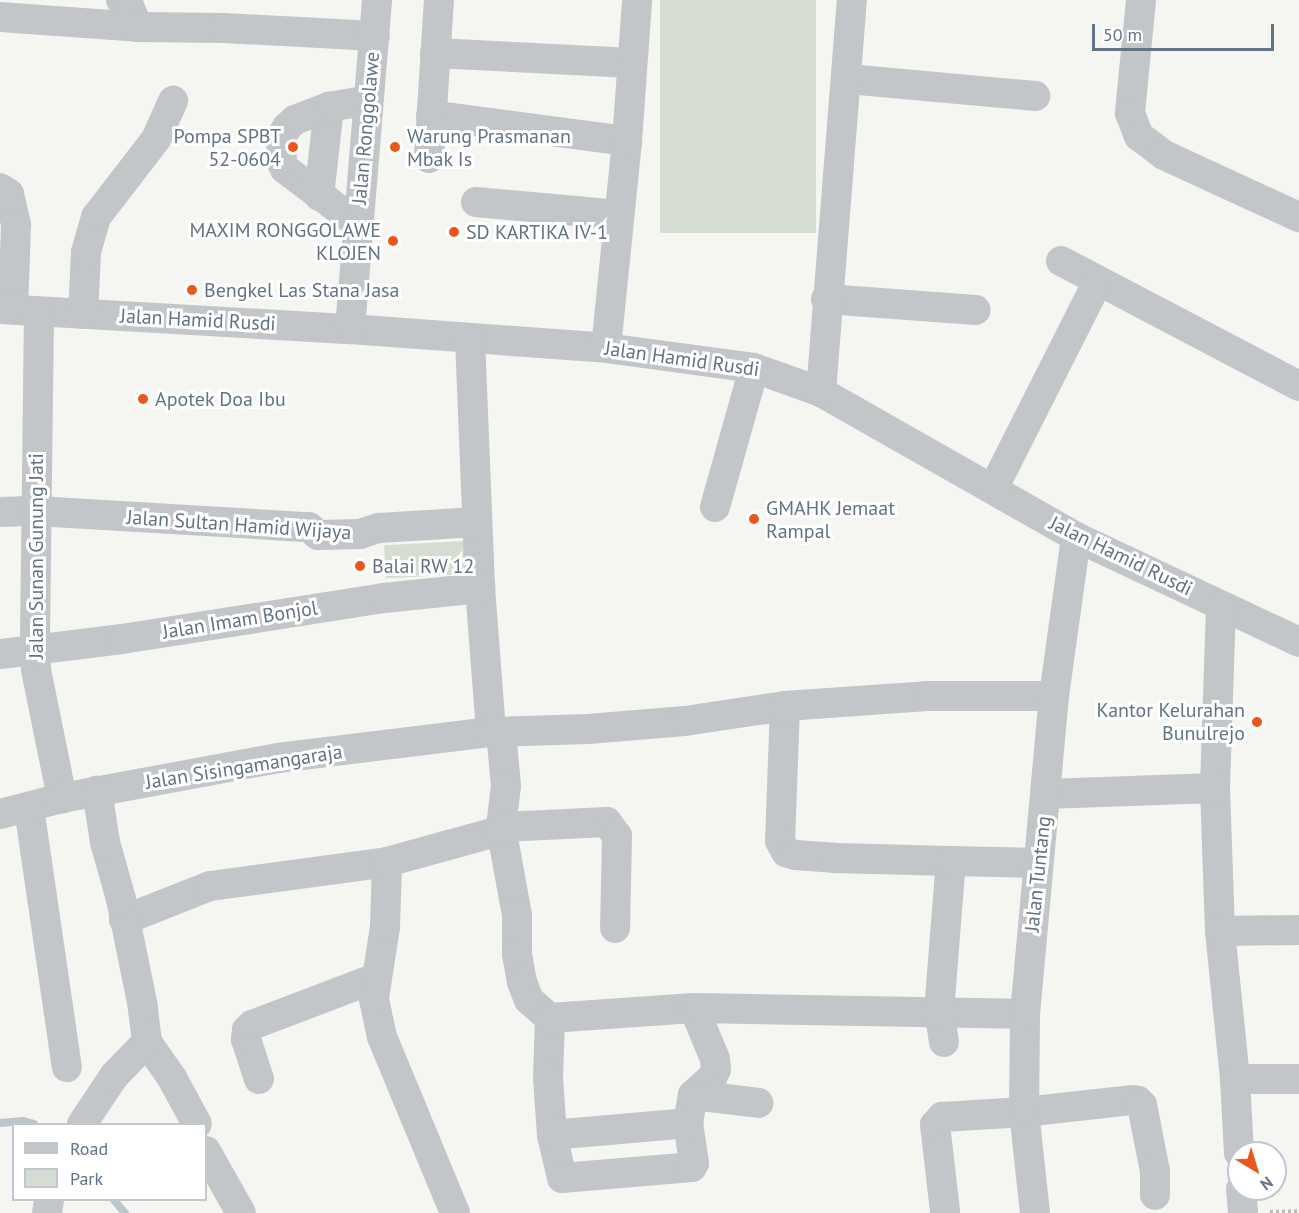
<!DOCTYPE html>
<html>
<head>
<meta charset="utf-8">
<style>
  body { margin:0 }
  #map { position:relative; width:1299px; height:1213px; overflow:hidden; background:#f5f5f1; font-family:"PT Sans",sans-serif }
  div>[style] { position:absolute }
  .green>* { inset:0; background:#d5dcd2; transform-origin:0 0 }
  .stream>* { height:8px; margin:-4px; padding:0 4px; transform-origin:4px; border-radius:4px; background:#bbc6cc }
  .path>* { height:4px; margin-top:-2px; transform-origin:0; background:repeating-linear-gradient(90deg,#bbbec0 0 3px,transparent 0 6px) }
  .minor>* { height:30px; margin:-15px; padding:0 15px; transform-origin:15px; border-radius:15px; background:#c2c6c9 }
  .dots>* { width:16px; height:16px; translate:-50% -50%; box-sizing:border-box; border:3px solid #fff; border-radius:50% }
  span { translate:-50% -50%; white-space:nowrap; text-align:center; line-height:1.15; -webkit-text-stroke:6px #fff; paint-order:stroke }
  .street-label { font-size:20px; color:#627383 }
  .poi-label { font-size:20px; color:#627383 }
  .right { translate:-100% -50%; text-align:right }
  .left { translate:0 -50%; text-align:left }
  .legend { position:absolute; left:12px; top:1123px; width:195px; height:78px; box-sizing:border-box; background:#fff; border:2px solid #c0c7cd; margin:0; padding:8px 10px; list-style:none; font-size:18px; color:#627383 }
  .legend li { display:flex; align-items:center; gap:12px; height:30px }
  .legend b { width:30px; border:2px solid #c0c7cd }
  .north { position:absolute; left:1227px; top:1141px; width:60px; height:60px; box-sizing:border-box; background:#fff; border:2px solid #c0c7cd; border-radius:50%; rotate:142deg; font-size:16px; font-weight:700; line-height:24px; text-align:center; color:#627383 }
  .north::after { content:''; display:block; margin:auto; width:21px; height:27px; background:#eb561a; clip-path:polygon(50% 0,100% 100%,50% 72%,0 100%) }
  .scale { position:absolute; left:1092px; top:24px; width:182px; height:27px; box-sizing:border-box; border:3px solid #627383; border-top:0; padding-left:8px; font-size:18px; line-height:21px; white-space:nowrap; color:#627383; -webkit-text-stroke:4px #fff; paint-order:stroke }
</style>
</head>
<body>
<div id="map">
  <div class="green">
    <div style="left:660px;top:0;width:156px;height:233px"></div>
    <div style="left:464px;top:541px;width:33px;height:80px;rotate:87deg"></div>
  </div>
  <div class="stream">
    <div style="left:0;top:1123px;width:23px;rotate:-5deg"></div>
    <div style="left:23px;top:1121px;width:11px;rotate:15deg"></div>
    <div style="left:114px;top:1200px;width:17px;rotate:50deg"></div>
  </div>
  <div class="path">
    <div style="left:1270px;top:1212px;width:29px;rotate:-2deg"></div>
  </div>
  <div class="minor">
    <div style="left:121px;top:0;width:10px;rotate:37deg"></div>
    <div style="left:129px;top:6px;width:23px;rotate:67deg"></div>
    <div style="left:1141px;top:0;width:114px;rotate:95.6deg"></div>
    <div style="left:1130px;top:113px;width:25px;rotate:69deg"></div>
    <div style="left:1139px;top:136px;width:31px;rotate:37deg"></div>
    <div style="left:1164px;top:155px;width:149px;rotate:24.7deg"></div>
    <div style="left:0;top:17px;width:138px;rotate:4.1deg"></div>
    <div style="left:138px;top:27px;width:86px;rotate:0.7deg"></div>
    <div style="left:224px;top:28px;width:151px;rotate:3deg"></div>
    <div style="left:435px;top:53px;width:197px;rotate:2.9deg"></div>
    <div style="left:848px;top:79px;width:188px;rotate:5.2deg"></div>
    <div style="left:431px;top:115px;width:198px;rotate:7.6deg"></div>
    <div style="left:429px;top:158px;width:158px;rotate:-86.4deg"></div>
    <div style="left:0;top:188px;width:11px;rotate:34deg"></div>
    <div style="left:9px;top:194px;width:32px;rotate:77deg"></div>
    <div style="left:16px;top:225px;width:84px;rotate:92deg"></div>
    <div style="left:319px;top:196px;width:90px;rotate:-83.6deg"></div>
    <div style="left:476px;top:202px;width:144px;rotate:5.2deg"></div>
    <div style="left:357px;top:223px;width:90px;rotate:-143.1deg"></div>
    <div style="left:285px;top:169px;width:7px;rotate:-117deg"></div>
    <div style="left:282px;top:163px;width:26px;rotate:-92deg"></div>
    <div style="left:281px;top:137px;width:12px;rotate:-59deg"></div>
    <div style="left:287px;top:127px;width:11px;rotate:-41deg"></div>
    <div style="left:295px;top:120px;width:36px;rotate:-21deg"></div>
    <div style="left:329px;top:107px;width:39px;rotate:-10deg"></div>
    <div style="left:1061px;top:261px;width:269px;rotate:27.7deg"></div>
    <div style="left:826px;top:299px;width:150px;rotate:4.2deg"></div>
    <div style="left:0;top:309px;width:351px;rotate:3.3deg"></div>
    <div style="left:350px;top:329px;width:257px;rotate:4.2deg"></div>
    <div style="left:606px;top:348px;width:149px;rotate:7.7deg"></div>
    <div style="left:754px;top:368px;width:71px;rotate:19.7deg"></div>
    <div style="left:821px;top:392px;width:293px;rotate:29.6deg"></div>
    <div style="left:1076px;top:537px;width:246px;rotate:25.2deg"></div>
    <div style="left:39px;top:312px;width:338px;rotate:90.7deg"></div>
    <div style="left:35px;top:650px;width:20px;rotate:87deg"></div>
    <div style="left:36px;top:670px;width:131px;rotate:78.5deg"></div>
    <div style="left:83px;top:314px;width:62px;rotate:-87.2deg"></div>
    <div style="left:86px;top:252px;width:36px;rotate:-74deg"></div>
    <div style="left:96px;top:217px;width:98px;rotate:-52.4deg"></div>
    <div style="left:156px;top:139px;width:42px;rotate:-65.9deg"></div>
    <div style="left:350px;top:329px;width:330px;rotate:-85.3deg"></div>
    <div style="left:470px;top:338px;width:250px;rotate:87.7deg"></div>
    <div style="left:480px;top:588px;width:144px;rotate:85.6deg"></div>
    <div style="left:606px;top:348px;width:208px;rotate:-84.2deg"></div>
    <div style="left:627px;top:141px;width:141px;rotate:-85.9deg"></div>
    <div style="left:821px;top:392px;width:393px;rotate:-85.5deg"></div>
    <div style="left:993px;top:489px;width:233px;rotate:-63.2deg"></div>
    <div style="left:715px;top:507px;width:144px;rotate:-74.3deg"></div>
    <div style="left:0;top:512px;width:36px;rotate:-2deg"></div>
    <div style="left:36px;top:511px;width:273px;rotate:3.4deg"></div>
    <div style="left:309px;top:527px;width:12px;rotate:42deg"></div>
    <div style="left:318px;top:535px;width:42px;rotate:-1.4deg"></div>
    <div style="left:360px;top:534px;width:20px;rotate:-18deg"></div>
    <div style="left:379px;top:528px;width:98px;rotate:-3.5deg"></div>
    <div style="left:1221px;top:606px;width:182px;rotate:91.9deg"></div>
    <div style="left:1215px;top:788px;width:143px;rotate:88deg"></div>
    <div style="left:1220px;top:931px;width:149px;rotate:84.2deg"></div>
    <div style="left:1235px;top:1079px;width:74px;rotate:86.9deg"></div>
    <div style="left:0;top:654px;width:123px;rotate:-7deg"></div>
    <div style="left:122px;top:639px;width:265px;rotate:-8.9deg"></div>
    <div style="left:384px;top:598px;width:97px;rotate:-5.9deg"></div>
    <div style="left:785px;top:706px;width:135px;rotate:92.1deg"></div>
    <div style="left:780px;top:841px;width:13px;rotate:61deg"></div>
    <div style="left:786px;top:852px;width:9px;rotate:18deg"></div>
    <div style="left:795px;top:855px;width:39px;rotate:4deg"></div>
    <div style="left:834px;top:858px;width:117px;rotate:1.5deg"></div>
    <div style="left:501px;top:732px;width:54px;rotate:84.7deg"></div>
    <div style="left:506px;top:786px;width:41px;rotate:97deg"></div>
    <div style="left:501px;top:827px;width:89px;rotate:79.7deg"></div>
    <div style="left:517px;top:915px;width:39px;rotate:90deg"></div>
    <div style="left:517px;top:954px;width:28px;rotate:80deg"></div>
    <div style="left:522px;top:982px;width:19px;rotate:69deg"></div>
    <div style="left:529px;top:1000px;width:28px;rotate:41deg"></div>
    <div style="left:550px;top:1018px;width:60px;rotate:91.9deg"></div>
    <div style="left:548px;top:1078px;width:57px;rotate:86deg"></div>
    <div style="left:552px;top:1135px;width:44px;rotate:76.9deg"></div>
    <div style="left:562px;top:1178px;width:130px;rotate:-4.8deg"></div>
    <div style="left:692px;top:1167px;width:4px;rotate:-63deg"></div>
    <div style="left:694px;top:1163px;width:40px;rotate:-98.5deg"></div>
    <div style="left:688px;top:1123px;width:28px;rotate:-80deg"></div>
    <div style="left:693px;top:1095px;width:25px;rotate:-42deg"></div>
    <div style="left:712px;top:1078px;width:10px;rotate:-66deg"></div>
    <div style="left:716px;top:1069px;width:10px;rotate:-96deg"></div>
    <div style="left:715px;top:1059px;width:55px;rotate:-112.4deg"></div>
    <div style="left:1046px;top:794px;width:169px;rotate:-2deg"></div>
    <div style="left:29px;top:808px;width:262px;rotate:81.7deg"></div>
    <div style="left:0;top:814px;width:64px;rotate:-14.5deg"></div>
    <div style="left:62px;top:798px;width:220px;rotate:-10.5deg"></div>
    <div style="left:278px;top:758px;width:215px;rotate:-7deg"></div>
    <div style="left:491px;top:732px;width:97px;rotate:-1.8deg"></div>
    <div style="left:588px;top:729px;width:97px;rotate:-4.7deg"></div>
    <div style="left:685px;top:721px;width:101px;rotate:-8.5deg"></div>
    <div style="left:785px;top:706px;width:142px;rotate:-4deg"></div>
    <div style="left:927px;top:696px;width:127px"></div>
    <div style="left:124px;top:920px;width:92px;rotate:-21.6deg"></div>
    <div style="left:210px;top:886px;width:179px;rotate:-7.7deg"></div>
    <div style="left:1220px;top:931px;width:79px;rotate:-0.7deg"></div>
    <div style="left:550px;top:1018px;width:144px;rotate:-4deg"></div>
    <div style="left:694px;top:1008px;width:331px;rotate:1deg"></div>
    <div style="left:147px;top:1042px;width:44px;rotate:55.2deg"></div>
    <div style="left:172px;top:1078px;width:52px;rotate:61.5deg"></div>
    <div style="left:944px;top:1042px;width:30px;rotate:-99deg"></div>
    <div style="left:939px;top:1012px;width:151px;rotate:-85.5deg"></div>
    <div style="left:951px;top:861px;width:86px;rotate:1.3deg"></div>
    <div style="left:259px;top:1079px;width:42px;rotate:-108deg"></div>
    <div style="left:246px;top:1039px;width:9px;rotate:-84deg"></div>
    <div style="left:247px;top:1030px;width:7px;rotate:-45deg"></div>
    <div style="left:252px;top:1025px;width:133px;rotate:-20.8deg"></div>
    <div style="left:1235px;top:1079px;width:64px"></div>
    <div style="left:693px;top:1095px;width:66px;rotate:6.9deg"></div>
    <div style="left:82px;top:1124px;width:58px;rotate:-56.3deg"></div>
    <div style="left:114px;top:1076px;width:47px;rotate:-45.9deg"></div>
    <div style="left:147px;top:1042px;width:35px;rotate:-97deg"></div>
    <div style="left:143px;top:1007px;width:110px;rotate:-101.5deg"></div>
    <div style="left:121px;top:899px;width:59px;rotate:-105.7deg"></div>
    <div style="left:105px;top:842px;width:52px;rotate:-98.9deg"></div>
    <div style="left:552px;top:1135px;width:137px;rotate:-5deg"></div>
    <div style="left:206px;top:1151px;width:71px;rotate:60.6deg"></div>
    <div style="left:1241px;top:1189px;width:24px;rotate:85deg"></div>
    <div style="left:945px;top:1211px;width:87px;rotate:-96.6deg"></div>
    <div style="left:935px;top:1125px;width:11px;rotate:-49deg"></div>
    <div style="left:942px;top:1117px;width:82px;rotate:-3.5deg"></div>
    <div style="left:1024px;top:1112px;width:110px;rotate:-6.3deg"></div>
    <div style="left:1133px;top:1100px;width:5px;rotate:11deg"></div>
    <div style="left:1138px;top:1101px;width:6px;rotate:45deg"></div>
    <div style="left:1142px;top:1105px;width:67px;rotate:78.9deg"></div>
    <div style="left:1155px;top:1171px;width:24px;rotate:90deg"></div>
    <div style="left:47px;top:1213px;width:13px;rotate:-81deg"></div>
    <div style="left:455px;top:1213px;width:191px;rotate:-112.5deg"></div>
    <div style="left:382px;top:1037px;width:40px;rotate:-102deg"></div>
    <div style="left:374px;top:998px;width:72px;rotate:-81.2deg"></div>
    <div style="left:385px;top:927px;width:65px;rotate:-88.2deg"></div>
    <div style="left:387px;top:862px;width:109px;rotate:-15.4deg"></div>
    <div style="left:492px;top:833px;width:11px;rotate:-34deg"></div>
    <div style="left:501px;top:827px;width:106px;rotate:-2.7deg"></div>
    <div style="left:607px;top:822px;width:17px;rotate:54deg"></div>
    <div style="left:617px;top:836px;width:92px;rotate:91.2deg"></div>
    <div style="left:1035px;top:1213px;width:102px;rotate:-96.2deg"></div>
    <div style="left:1024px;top:1112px;width:98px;rotate:-89.4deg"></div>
    <div style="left:1025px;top:1014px;width:319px;rotate:-84.8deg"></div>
    <div style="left:1054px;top:696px;width:161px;rotate:-82.1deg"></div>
  </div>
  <div class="dots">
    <div style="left:293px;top:147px;background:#eb561a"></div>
    <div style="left:395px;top:147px;background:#eb561a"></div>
    <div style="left:454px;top:232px;background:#eb561a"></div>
    <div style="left:393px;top:241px;background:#eb561a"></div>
    <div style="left:192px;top:290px;background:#eb561a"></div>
    <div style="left:143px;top:399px;background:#eb561a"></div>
    <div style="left:754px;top:519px;background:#eb561a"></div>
    <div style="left:360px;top:566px;background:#eb561a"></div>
    <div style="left:1257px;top:722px;background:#eb561a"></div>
  </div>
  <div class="street-label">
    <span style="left:366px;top:128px;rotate:-85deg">Jalan Ronggolawe</span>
    <span style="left:198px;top:320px;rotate:3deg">Jalan Hamid Rusdi</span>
    <span style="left:682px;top:359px;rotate:8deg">Jalan Hamid Rusdi</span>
    <span style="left:239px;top:525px;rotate:4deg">Jalan Sultan Hamid Wijaya</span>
    <span style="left:36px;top:556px;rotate:-90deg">Jalan Sunan Gunung Jati</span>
    <span style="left:1121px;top:556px;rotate:26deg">Jalan Hamid Rusdi</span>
    <span style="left:240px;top:620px;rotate:-9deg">Jalan Imam Bonjol</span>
    <span style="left:244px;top:767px;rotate:-9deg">Jalan Sisingamangaraja</span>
    <span style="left:1038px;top:874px;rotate:-84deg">Jalan Tuntang</span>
  </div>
  <div class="poi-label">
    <span class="right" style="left:281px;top:148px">Pompa SPBT<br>52-0604</span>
    <span class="left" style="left:407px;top:148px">Warung Prasmanan<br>Mbak Is</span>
    <span class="right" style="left:381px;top:242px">MAXIM RONGGOLAWE<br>KLOJEN</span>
    <span class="left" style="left:466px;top:232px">SD KARTIKA IV-1</span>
    <span class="left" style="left:204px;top:290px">Bengkel Las Stana Jasa</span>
    <span class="left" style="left:155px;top:399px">Apotek Doa Ibu</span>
    <span class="left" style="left:766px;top:520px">GMAHK Jemaat<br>Rampal</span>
    <span class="left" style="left:372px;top:566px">Balai RW 12</span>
    <span class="right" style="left:1245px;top:722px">Kantor Kelurahan<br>Bunulrejo</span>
  </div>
  <ul class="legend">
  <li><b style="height:8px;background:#c2c6c9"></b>Road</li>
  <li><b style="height:16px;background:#d5dcd2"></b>Park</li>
  </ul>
  <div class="north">N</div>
  <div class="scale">50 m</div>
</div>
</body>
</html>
